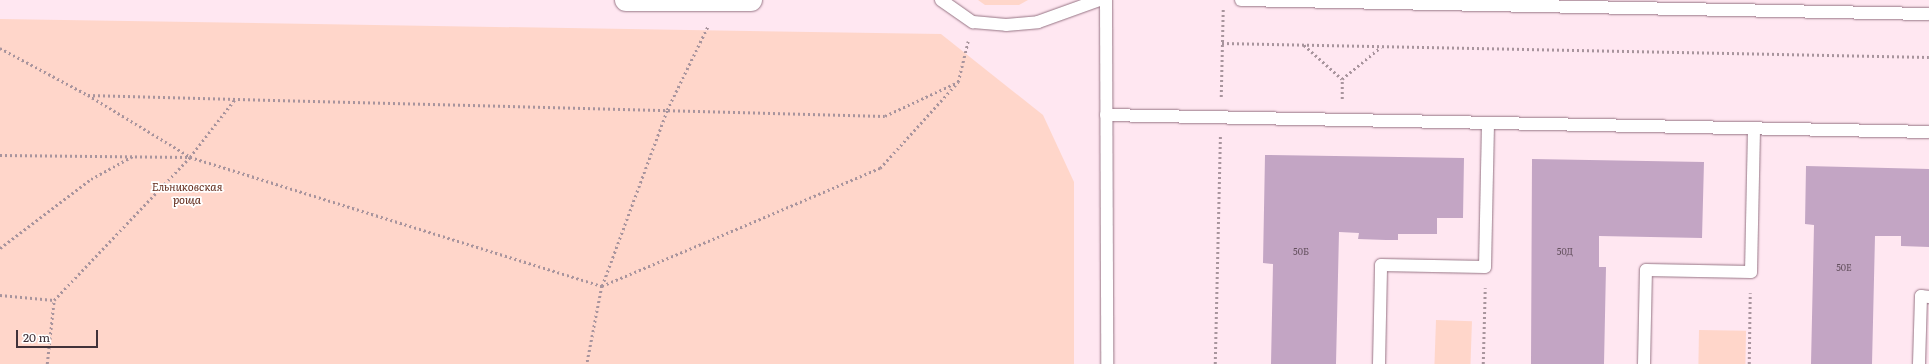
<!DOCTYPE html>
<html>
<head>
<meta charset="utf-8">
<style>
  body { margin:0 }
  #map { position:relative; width:1929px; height:364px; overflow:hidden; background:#ffe7f1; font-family:Literata,serif }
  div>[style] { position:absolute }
  .green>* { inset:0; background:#ffd6ca; transform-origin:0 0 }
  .building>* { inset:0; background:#c3a5c4 }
  .path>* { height:2.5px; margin-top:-1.25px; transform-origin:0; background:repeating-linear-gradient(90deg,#a8949d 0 2px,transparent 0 5px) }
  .roads { filter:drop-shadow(0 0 1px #977585) drop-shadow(0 0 1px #977585) }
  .lane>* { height:12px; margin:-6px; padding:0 6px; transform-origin:6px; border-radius:6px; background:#fff }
  .street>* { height:22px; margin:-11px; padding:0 11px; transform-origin:11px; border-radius:11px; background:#fff }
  span { translate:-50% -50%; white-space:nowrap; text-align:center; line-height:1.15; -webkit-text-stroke:3.5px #fff; paint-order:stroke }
  .number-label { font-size:9px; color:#624f5c }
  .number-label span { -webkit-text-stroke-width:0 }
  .park-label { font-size:11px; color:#632b1b; font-style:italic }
  .scale { position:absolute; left:16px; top:330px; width:82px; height:18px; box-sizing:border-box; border:2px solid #413239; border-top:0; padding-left:5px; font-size:12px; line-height:14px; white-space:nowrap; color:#413239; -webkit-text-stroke:3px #fff; paint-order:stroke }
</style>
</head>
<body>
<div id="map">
  <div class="green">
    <div style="clip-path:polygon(978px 0,1028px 0,1019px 5px,985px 5px)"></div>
    <div style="clip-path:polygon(0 19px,941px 34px,1043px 115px,1074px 182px,1074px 364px,0 364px)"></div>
    <div style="left:1436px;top:320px;width:36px;height:44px;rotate:2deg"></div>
    <div style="left:1699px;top:330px;width:47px;height:34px;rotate:1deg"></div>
  </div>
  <div class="building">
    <div style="clip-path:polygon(1265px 155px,1464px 158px,1463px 218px,1437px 218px,1437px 234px,1398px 234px,1398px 240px,1386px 240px,1358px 239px,1359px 233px,1339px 232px,1336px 364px,1271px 364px,1273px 264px,1263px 263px)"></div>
    <div style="clip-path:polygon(1532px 159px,1704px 162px,1702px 238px,1599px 236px,1599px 267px,1606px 267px,1604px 364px,1531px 364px)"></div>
    <div style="clip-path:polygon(1806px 166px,1929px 169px,1929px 247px,1901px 246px,1901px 236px,1875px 236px,1872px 364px,1811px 364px,1814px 225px,1805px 224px)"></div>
  </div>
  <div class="path">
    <div style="left:1222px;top:43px;width:707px;rotate:1.13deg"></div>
    <div style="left:1304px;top:45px;width:51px;rotate:41.8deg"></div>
    <div style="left:0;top:48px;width:100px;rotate:28.1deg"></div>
    <div style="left:88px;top:95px;width:118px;rotate:31.1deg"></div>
    <div style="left:88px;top:95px;width:797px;rotate:1.51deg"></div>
    <div style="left:885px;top:116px;width:81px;rotate:-25deg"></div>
    <div style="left:1221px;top:97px;width:89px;rotate:-88.7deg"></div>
    <div style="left:1342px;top:99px;width:20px;rotate:-90deg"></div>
    <div style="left:1342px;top:79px;width:50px;rotate:-39.4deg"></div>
    <div style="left:0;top:155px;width:190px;rotate:0.6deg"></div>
    <div style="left:190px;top:157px;width:432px;rotate:17.4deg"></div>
    <div style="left:602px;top:286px;width:79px;rotate:100.9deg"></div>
    <div style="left:0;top:248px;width:114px;rotate:-37.2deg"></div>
    <div style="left:91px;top:179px;width:48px;rotate:-28.7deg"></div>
    <div style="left:602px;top:286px;width:302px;rotate:-23deg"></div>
    <div style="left:880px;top:168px;width:116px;rotate:-47.8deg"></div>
    <div style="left:958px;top:82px;width:42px;rotate:-76.3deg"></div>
    <div style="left:602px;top:286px;width:188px;rotate:-69.7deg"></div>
    <div style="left:667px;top:110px;width:93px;rotate:-64deg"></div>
    <div style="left:0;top:295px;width:54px;rotate:5.3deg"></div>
    <div style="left:47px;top:364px;width:64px;rotate:-83.8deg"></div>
    <div style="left:54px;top:300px;width:197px;rotate:-46.4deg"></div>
    <div style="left:190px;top:157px;width:73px;rotate:-52.2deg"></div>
    <div style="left:1215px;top:364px;width:228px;rotate:-88.7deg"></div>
    <div style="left:1483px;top:364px;width:76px;rotate:-88.5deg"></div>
    <div style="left:1749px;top:364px;width:71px;rotate:-89.2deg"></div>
  </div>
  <div class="roads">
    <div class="lane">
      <div style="left:941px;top:0;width:39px;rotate:35deg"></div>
      <div style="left:973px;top:22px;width:33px;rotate:5deg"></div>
      <div style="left:1006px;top:25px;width:32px;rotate:-5deg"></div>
      <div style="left:1038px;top:22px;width:65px;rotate:-19.8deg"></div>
      <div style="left:1106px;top:0;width:364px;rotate:89.8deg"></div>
      <div style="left:1241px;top:0;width:688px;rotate:1.17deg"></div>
      <div style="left:1106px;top:115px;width:823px;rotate:1.18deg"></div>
      <div style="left:1379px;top:364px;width:99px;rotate:-88.8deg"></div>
      <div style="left:1381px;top:265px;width:104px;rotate:1.1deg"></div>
      <div style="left:1485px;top:267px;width:144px;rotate:-88.8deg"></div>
      <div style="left:1644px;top:364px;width:94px;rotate:-88.8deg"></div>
      <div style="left:1646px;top:270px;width:105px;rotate:1.1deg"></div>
      <div style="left:1751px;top:272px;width:144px;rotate:-88.8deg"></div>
      <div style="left:1919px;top:364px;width:68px;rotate:-88.3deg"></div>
      <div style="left:1921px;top:296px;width:8px;rotate:7deg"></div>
    </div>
    <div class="street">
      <div style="left:626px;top:0;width:125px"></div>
    </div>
  </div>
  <div class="number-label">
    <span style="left:1301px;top:251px">50Б</span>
    <span style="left:1565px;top:251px">50Д</span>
    <span style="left:1844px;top:267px">50Е</span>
  </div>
  <div class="park-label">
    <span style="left:187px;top:193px">Ельниковская<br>роща</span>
  </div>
  <div class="scale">20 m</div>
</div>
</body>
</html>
